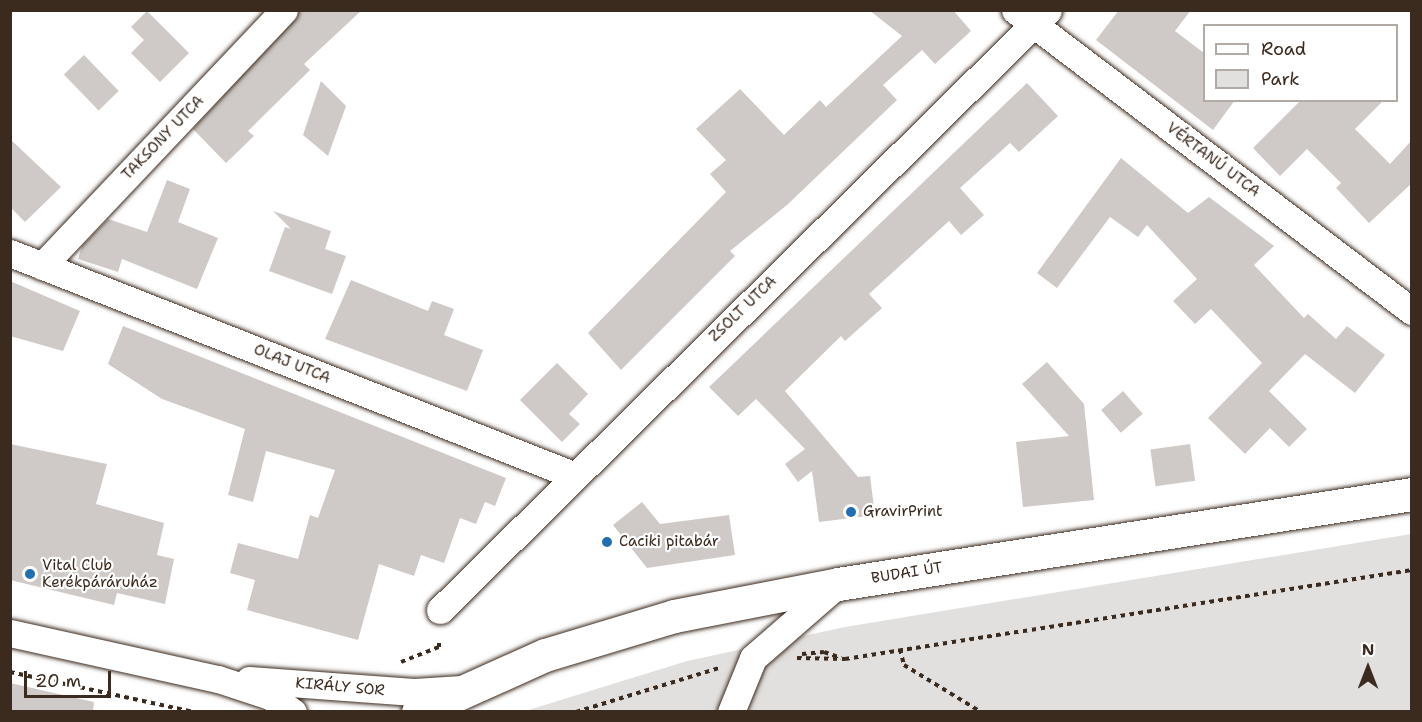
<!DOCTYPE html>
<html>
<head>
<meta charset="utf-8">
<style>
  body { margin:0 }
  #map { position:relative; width:1422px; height:722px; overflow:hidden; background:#fff; font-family:"Shantell Sans",sans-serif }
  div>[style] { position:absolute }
  .green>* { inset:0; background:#e2e0de }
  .building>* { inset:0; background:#cfcac7; transform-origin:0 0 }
  .path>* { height:4px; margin-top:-2px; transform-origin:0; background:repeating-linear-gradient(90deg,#3b2a1e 0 4.5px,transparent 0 9px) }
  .roads { filter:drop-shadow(0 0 2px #3b2a1e) drop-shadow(0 0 2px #3b2a1e) }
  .minor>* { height:27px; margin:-13.5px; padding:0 13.5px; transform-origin:13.5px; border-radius:13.5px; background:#fff }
  .secondary>* { height:33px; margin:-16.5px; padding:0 16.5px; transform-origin:16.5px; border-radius:16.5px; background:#fff }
  .dots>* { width:16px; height:16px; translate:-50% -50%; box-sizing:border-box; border:3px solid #fff; border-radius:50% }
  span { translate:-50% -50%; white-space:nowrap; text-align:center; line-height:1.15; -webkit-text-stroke:4.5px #fff; paint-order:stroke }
  .street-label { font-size:15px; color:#3b2a1e }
  .poi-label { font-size:15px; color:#3b2a1e }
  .left { translate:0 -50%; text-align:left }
  .frame { position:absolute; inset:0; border:12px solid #3b2a1e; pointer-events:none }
  .legend { position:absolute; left:1203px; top:24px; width:195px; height:78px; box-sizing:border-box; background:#fff; border:2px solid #b1aaa5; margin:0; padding:8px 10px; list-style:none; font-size:18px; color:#3b2a1e }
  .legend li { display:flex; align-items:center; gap:12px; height:30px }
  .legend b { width:30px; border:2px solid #b1aaa5 }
  .north { position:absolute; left:1338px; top:638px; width:60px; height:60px; -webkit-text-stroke:4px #fff; paint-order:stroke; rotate:0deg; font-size:16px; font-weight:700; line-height:24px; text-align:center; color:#3b2a1e }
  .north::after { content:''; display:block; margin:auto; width:21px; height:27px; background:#3b2a1e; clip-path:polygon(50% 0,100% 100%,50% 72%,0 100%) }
  .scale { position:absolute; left:24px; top:671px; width:87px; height:27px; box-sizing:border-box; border:3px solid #3b2a1e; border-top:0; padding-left:8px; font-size:18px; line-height:21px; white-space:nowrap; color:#3b2a1e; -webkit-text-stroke:4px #fff; paint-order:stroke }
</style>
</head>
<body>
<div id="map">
  <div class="green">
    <div style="clip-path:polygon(1411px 534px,1411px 711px,522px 712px,687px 661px,845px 627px)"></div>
  </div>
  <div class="building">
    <div style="clip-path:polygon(301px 10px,362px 10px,304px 64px,310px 70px,248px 131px,254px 136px,226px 163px,193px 129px)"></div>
    <div style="clip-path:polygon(869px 10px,953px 10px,971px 31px,935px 64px,922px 50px,883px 85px,897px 100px,787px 205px,730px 251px,735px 256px,621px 370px,588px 333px,726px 192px,710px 174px,726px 160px,696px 129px,740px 89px,784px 135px,820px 100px,826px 107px,902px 36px)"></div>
    <div style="clip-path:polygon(1119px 10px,1191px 10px,1175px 31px,1204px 53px,1204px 100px,1235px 100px,1213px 130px,1096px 40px)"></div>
    <div style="clip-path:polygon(147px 11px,189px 53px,160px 82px,131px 53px,144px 40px,131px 27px)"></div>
    <div style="left:84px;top:55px;width:50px;height:28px;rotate:46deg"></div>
    <div style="clip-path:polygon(321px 81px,346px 106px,328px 156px,303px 135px)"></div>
    <div style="clip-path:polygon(1027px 83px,1058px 116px,1019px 152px,1010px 143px,960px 188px,984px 215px,961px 235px,949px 221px,869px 294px,882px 308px,845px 341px,841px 336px,785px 391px,858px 477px,870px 476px,875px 515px,819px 522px,812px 471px,798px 482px,785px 464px,805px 449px,756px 399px,738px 416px,709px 387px)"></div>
    <div style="clip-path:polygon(1301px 100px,1384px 100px,1355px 129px,1390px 164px,1412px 140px,1412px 183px,1369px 223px,1336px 188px,1341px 183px,1307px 149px,1280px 176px,1253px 148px)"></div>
    <div style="clip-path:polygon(10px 139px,61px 187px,25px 222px,10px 207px)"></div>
    <div style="clip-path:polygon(1121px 158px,1188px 213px,1209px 197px,1274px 246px,1254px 265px,1304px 318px,1308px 314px,1336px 339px,1347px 326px,1385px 355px,1355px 393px,1305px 354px,1269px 391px,1307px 429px,1289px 447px,1270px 428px,1245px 454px,1208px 418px,1262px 363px,1211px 309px,1195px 324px,1173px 301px,1197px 279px,1147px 225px,1138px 237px,1110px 217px,1057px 288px,1037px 273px)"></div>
    <div style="clip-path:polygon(167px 180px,190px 189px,178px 222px,218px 238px,197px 289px,122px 259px,118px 272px,78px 259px,82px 246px,108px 219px,147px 232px)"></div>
    <div style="clip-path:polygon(273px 211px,331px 231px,325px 249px,346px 256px,332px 294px,269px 271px,285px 227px,291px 229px)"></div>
    <div style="clip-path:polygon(351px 280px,428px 311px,432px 301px,454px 309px,444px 335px,483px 350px,467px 391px,325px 339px)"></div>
    <div style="clip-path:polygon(10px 281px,80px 311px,63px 351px,10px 336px)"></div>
    <div style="clip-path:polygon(123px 326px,506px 478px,495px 506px,485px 502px,476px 524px,460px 518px,444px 563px,421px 555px,414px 576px,379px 564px,358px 640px,247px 610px,255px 580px,230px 573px,238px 543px,298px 559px,310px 515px,318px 518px,335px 470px,266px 451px,253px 502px,228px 495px,245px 429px,162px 399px,108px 364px)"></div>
    <div style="clip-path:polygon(1047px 362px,1084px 404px,1094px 500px,1023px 507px,1016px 442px,1069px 436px,1022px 384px)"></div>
    <div style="clip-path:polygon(557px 363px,588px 394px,569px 414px,580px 424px,562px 442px,520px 400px)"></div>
    <div style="left:1123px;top:391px;width:30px;height:29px;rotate:49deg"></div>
    <div style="clip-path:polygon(10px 444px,107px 464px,96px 504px,164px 523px,157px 555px,174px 559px,165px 604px,117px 593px,114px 605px,10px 580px)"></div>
    <div style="left:1190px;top:444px;width:37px;height:40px;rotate:82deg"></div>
    <div style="clip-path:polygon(642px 502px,660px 524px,729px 515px,735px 555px,647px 568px,613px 525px)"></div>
    <div style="clip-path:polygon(10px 683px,94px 702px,93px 711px,10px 711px)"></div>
  </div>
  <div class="path">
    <div style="left:900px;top:649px;width:16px;rotate:76deg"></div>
    <div style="left:904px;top:665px;width:90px;rotate:31.4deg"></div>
    <div style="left:802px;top:654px;width:22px;rotate:-5deg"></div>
    <div style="left:824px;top:652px;width:18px;rotate:19deg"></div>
    <div style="left:797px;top:658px;width:48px;rotate:1.2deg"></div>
    <div style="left:845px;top:659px;width:574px;rotate:-8.92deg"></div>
    <div style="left:401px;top:662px;width:41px;rotate:-21.5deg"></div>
    <div style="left:439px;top:647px;width:9px;rotate:-90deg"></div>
    <div style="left:10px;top:672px;width:188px;rotate:12.3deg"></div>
    <div style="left:576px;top:712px;width:150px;rotate:-17.1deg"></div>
  </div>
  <div class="roads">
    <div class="minor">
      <div style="left:1015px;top:10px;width:498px;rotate:37.2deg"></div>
      <div style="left:10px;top:253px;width:605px;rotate:21.52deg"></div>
      <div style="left:42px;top:266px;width:352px;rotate:-46.6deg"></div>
      <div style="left:440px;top:610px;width:854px;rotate:-44.62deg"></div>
      <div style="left:10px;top:633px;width:213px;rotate:12.5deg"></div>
      <div style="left:218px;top:679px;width:55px;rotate:18.1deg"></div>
      <div style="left:270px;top:696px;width:28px;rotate:35deg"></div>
      <div style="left:249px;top:680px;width:165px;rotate:4.2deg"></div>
      <div style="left:414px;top:692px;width:48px;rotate:-3.6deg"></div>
      <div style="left:731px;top:712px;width:58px;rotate:-67.8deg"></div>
      <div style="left:753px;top:658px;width:111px;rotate:-41deg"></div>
    </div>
    <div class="secondary">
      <div style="left:418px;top:712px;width:139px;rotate:-24.2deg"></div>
      <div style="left:545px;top:655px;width:135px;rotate:-16.8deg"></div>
      <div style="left:674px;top:616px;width:167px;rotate:-11deg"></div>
      <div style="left:838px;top:584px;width:581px;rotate:-8.91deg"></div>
    </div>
  </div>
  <div class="dots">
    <div style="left:851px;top:512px;background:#1f6fb2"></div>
    <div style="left:607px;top:542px;background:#1f6fb2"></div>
    <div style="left:30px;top:574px;background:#1f6fb2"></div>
  </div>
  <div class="street-label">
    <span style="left:163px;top:138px;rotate:-46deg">TAKSONY UTCA</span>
    <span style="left:1213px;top:160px;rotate:37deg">VÉRTANÚ UTCA</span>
    <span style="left:743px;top:309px;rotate:-44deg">ZSOLT UTCA</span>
    <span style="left:292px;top:364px;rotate:22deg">OLAJ UTCA</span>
    <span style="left:907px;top:573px;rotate:-9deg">BUDAI ÚT</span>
    <span style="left:340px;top:687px;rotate:5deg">KIRÁLY SOR</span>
  </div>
  <div class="poi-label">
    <span class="left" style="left:863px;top:512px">GravirPrint</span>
    <span class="left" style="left:619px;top:542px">Caciki pitabár</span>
    <span class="left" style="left:42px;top:574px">Vital Club<br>Kerékpáráruház</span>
  </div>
  <div class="frame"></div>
  <ul class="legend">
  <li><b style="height:8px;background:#fff"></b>Road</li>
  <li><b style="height:16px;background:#e2e0de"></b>Park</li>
  </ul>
  <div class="north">N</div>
  <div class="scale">20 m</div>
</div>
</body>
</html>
